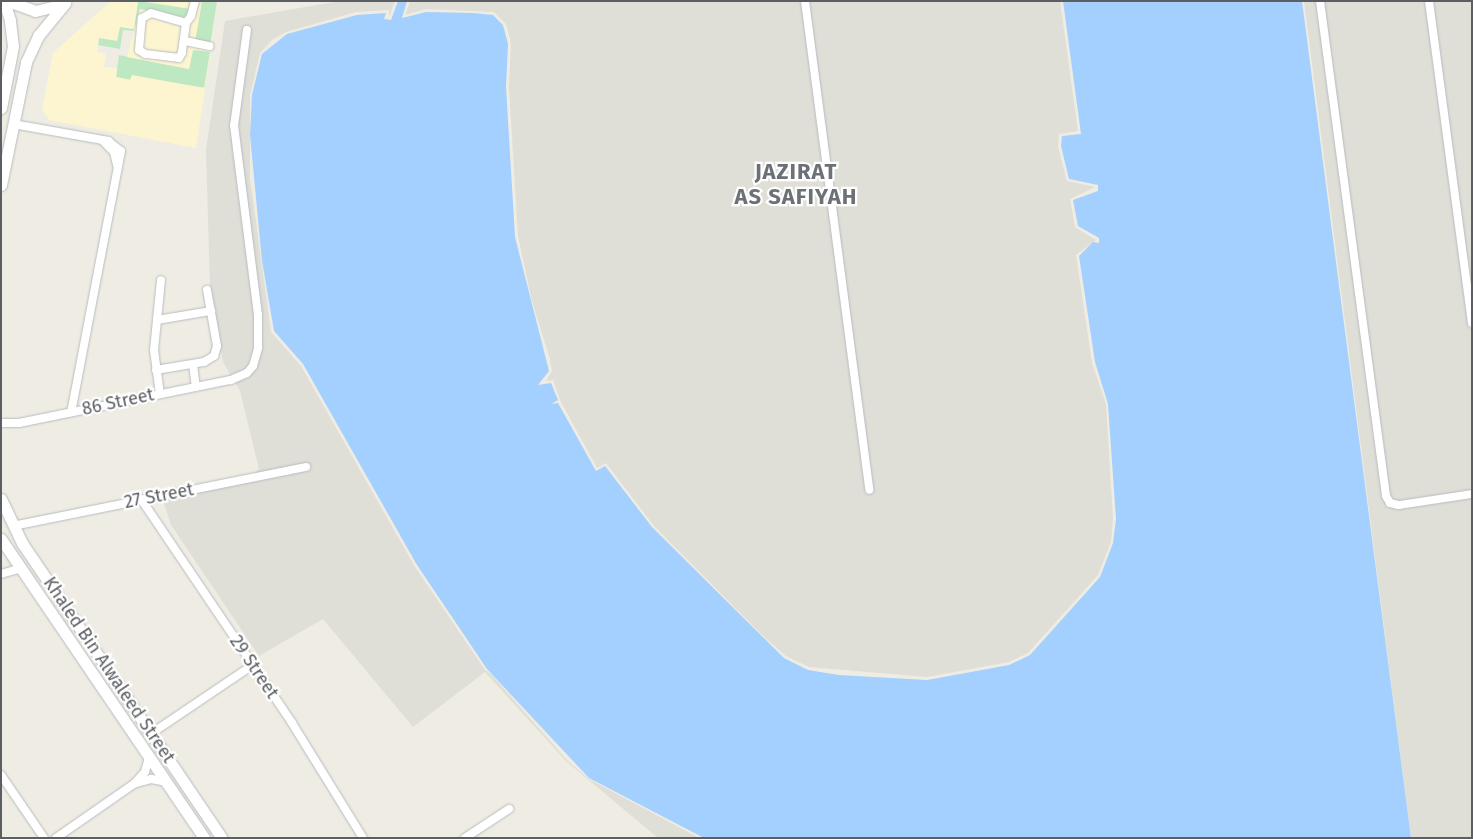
<!DOCTYPE html>
<html>
<head>
<meta charset="utf-8">
<style>
  body { margin:0 }
  #map { position:relative; width:1473px; height:839px; overflow:hidden; background:#efede3; font-family:"Fira Sans",sans-serif }
  div>[style] { position:absolute }
  .industrial>* { inset:0; background:#dfded7 }
  .green>* { inset:0; background:#bee8c1 }
  .sand>* { inset:0; background:#fcf5d0 }
  .water>* { inset:0; background:#a3d0ff }
  .roads { filter:drop-shadow(0 0 1px #b8bbc0) drop-shadow(0 0 1px #b8bbc0) }
  .street>* { height:8px; margin:-4px; padding:0 4px; transform-origin:4px; border-radius:4px; background:#fff }
  .secondary>* { height:11px; margin:-5.5px; padding:0 5.5px; transform-origin:5.5px; border-radius:5.5px; background:#fff }
  span { translate:-50% -50%; white-space:nowrap; text-align:center; line-height:1.15; -webkit-text-stroke:4.5px #fff; paint-order:stroke }
  .street-label { font-size:18px; color:#5b5f64 }
  .district-label { font-size:22px; color:#6c7177; font-weight:700; letter-spacing:1px }
  .frame { position:absolute; inset:0; border:2px solid #5b5f64; pointer-events:none }
</style>
</head>
<body>
<div id="map">
  <div class="industrial">
    <div style="clip-path:polygon(340px 1px,395px 1px,389px 17px,389px 10px,356px 12px,286px 32px,272px 40px,260px 53px,250px 95px,250px 178px,271px 332px,301px 366px,415px 567px,485px 670px,491px 674px,567px 760px,589px 779px,699px 838px,658px 838px,566px 761px,485px 672px,413px 727px,323px 619px,259px 656px,171px 525px,162px 497px,242px 484px,259px 469px,240px 391px,223px 362px,210px 288px,206px 150px,225px 21px)"></div>
    <div style="clip-path:polygon(410px 1px,1060px 1px,1078px 131px,1059px 134px,1058px 147px,1067px 181px,1095px 187px,1070px 199px,1075px 227px,1096px 240px,1076px 255px,1092px 363px,1106px 404px,1113px 519px,1111px 542px,1098px 575px,1028px 653px,1009px 662px,927px 677px,809px 667px,786px 656px,761px 634px,654px 526px,606px 463px,597px 468px,561px 402px,553px 380px,546px 381px,552px 371px,550px 359px,532px 301px,518px 236px,509px 87px,511px 43px,506px 24px,494px 12px,426px 9px,405px 15px)"></div>
    <div style="clip-path:polygon(1304px 1px,1472px 1px,1472px 838px,1411px 838px)"></div>
  </div>
  <div class="green">
    <div style="clip-path:polygon(138px 1px,191px 9px,189px 18px,136px 31px,123px 30px,120px 49px,98px 45px,99px 38px,120px 27px,134px 29px)"></div>
    <div style="clip-path:polygon(202px 1px,217px 1px,210px 46px,195px 41px)"></div>
    <div style="clip-path:polygon(193px 49px,210px 52px,205px 88px,132px 76px,131px 80px,116px 77px,119px 55px,189px 69px)"></div>
  </div>
  <div class="sand">
    <div style="clip-path:polygon(111px 1px,138px 1px,134px 29px,120px 27px,117px 41px,99px 38px,97px 52px,106px 54px,104px 67px,117px 68px,116px 77px,130px 80px,132px 75px,204px 88px,210px 52px,193px 50px,189px 69px,127px 57px,140px 9px,189px 18px,191px 9px,143px 1px,188px 1px,191px 5px,192px 1px,202px 1px,195px 41px,211px 45px,218px 1px,196px 148px,49px 120px,42px 109px,53px 53px)"></div>
  </div>
  <div class="water">
    <div style="clip-path:polygon(398px 1px,407px 1px,402px 18px,426px 12px,473px 13px,493px 15px,503px 25px,508px 44px,506px 87px,515px 237px,549px 371px,538px 385px,551px 383px,558px 400px,551px 404px,558px 403px,596px 471px,605px 466px,652px 527px,784px 658px,808px 670px,839px 675px,927px 680px,1009px 665px,1030px 655px,1100px 577px,1113px 543px,1116px 519px,1108px 404px,1095px 362px,1079px 256px,1093px 242px,1099px 243px,1099px 238px,1078px 226px,1073px 200px,1098px 191px,1098px 185px,1069px 179px,1061px 146px,1062px 136px,1081px 134px,1063px 1px,1302px 1px,1411px 838px,704px 838px,589px 778px,487px 669px,417px 565px,303px 364px,274px 331px,262px 261px,250px 135px,252px 95px,262px 54px,287px 34px,357px 15px,386px 13px,384px 19px,391px 20px)"></div>
  </div>
  <div class="roads">
    <div class="street">
      <div style="left:805px;top:1px;width:493px;rotate:82.5deg"></div>
      <div style="left:1320px;top:1px;width:499px;rotate:82.4deg"></div>
      <div style="left:1386px;top:496px;width:8px;rotate:60deg"></div>
      <div style="left:1390px;top:503px;width:9px;rotate:13deg"></div>
      <div style="left:1399px;top:505px;width:74px;rotate:-8.6deg"></div>
      <div style="left:1429px;top:1px;width:325px;rotate:82.4deg"></div>
      <div style="left:151px;top:13px;width:36px;rotate:16deg"></div>
      <div style="left:186px;top:23px;width:30px;rotate:98deg"></div>
      <div style="left:182px;top:53px;width:6px;rotate:121deg"></div>
      <div style="left:179px;top:58px;width:34px;rotate:-173deg"></div>
      <div style="left:145px;top:54px;width:7px;rotate:-146deg"></div>
      <div style="left:139px;top:50px;width:32px;rotate:-85deg"></div>
      <div style="left:142px;top:18px;width:10px;rotate:-29deg"></div>
      <div style="left:186px;top:23px;width:9px;rotate:-54deg"></div>
      <div style="left:191px;top:16px;width:16px;rotate:-75deg"></div>
      <div style="left:185px;top:41px;width:25px;rotate:12deg"></div>
      <div style="left:13px;top:124px;width:97px;rotate:10.1deg"></div>
      <div style="left:108px;top:141px;width:16px;rotate:38deg"></div>
      <div style="left:121px;top:151px;width:266px;rotate:100.8deg"></div>
      <div style="left:103px;top:141px;width:16px;rotate:45deg"></div>
      <div style="left:114px;top:152px;width:13px;rotate:77deg"></div>
      <div style="left:157px;top:320px;width:55px;rotate:-9.5deg"></div>
      <div style="left:193px;top:364px;width:23px;rotate:83deg"></div>
      <div style="left:156px;top:370px;width:49px;rotate:-9.5deg"></div>
      <div style="left:204px;top:362px;width:12px;rotate:-31deg"></div>
      <div style="left:214px;top:356px;width:10px;rotate:-73deg"></div>
      <div style="left:217px;top:346px;width:57px;rotate:-100.1deg"></div>
      <div style="left:160px;top:394px;width:44px;rotate:-97.8deg"></div>
      <div style="left:154px;top:350px;width:70px;rotate:-84.3deg"></div>
      <div style="left:1px;top:423px;width:18px"></div>
      <div style="left:19px;top:423px;width:216px;rotate:-11.5deg"></div>
      <div style="left:231px;top:380px;width:17px;rotate:-24deg"></div>
      <div style="left:247px;top:373px;width:9px;rotate:-49deg"></div>
      <div style="left:253px;top:366px;width:19px;rotate:-74deg"></div>
      <div style="left:258px;top:348px;width:33px;rotate:-90deg"></div>
      <div style="left:258px;top:315px;width:191px;rotate:-97.2deg"></div>
      <div style="left:234px;top:126px;width:97px;rotate:-82.3deg"></div>
      <div style="left:141px;top:499px;width:270px;rotate:56deg"></div>
      <div style="left:292px;top:723px;width:135px;rotate:58.3deg"></div>
      <div style="left:13px;top:526px;width:299px;rotate:-11.4deg"></div>
      <div style="left:1px;top:574px;width:22px;rotate:-16deg"></div>
      <div style="left:152px;top:733px;width:122px;rotate:-34deg"></div>
      <div style="left:1px;top:775px;width:76px;rotate:55.7deg"></div>
      <div style="left:137px;top:783px;width:15px;rotate:-16deg"></div>
      <div style="left:151px;top:779px;width:15px;rotate:11deg"></div>
      <div style="left:56px;top:838px;width:96px;rotate:-34.8deg"></div>
      <div style="left:135px;top:783px;width:15px;rotate:-48deg"></div>
      <div style="left:145px;top:772px;width:16px;rotate:-75deg"></div>
      <div style="left:465px;top:838px;width:53px;rotate:-33.4deg"></div>
    </div>
    <div class="secondary">
      <div style="left:8px;top:1px;width:29px;rotate:20deg"></div>
      <div style="left:35px;top:11px;width:28px;rotate:-13deg"></div>
      <div style="left:1px;top:108px;width:63px;rotate:-79deg"></div>
      <div style="left:13px;top:46px;width:26px;rotate:-97deg"></div>
      <div style="left:10px;top:20px;width:20px;rotate:-108deg"></div>
      <div style="left:1px;top:185px;width:126px;rotate:-78.5deg"></div>
      <div style="left:26px;top:62px;width:29px;rotate:-65deg"></div>
      <div style="left:38px;top:36px;width:43px;rotate:-50.7deg"></div>
      <div style="left:1px;top:499px;width:49px;rotate:64.5deg"></div>
      <div style="left:22px;top:543px;width:356px;rotate:55.9deg"></div>
      <div style="left:1px;top:539px;width:361px;rotate:55.8deg"></div>
    </div>
  </div>
  <div class="street-label">
    <span style="left:118px;top:402px;rotate:-12deg">86 Street</span>
    <span style="left:159px;top:496px;rotate:-11deg">27 Street</span>
    <span style="left:254px;top:667px;rotate:56deg">29 Street</span>
    <span style="left:109px;top:670px;rotate:56deg">Khaled Bin Alwaleed Street</span>
  </div>
  <div class="district-label">
    <span style="left:796px;top:184px">JAZIRAT<br>AS SAFIYAH</span>
  </div>
  <div class="frame"></div>
</div>
</body>
</html>
